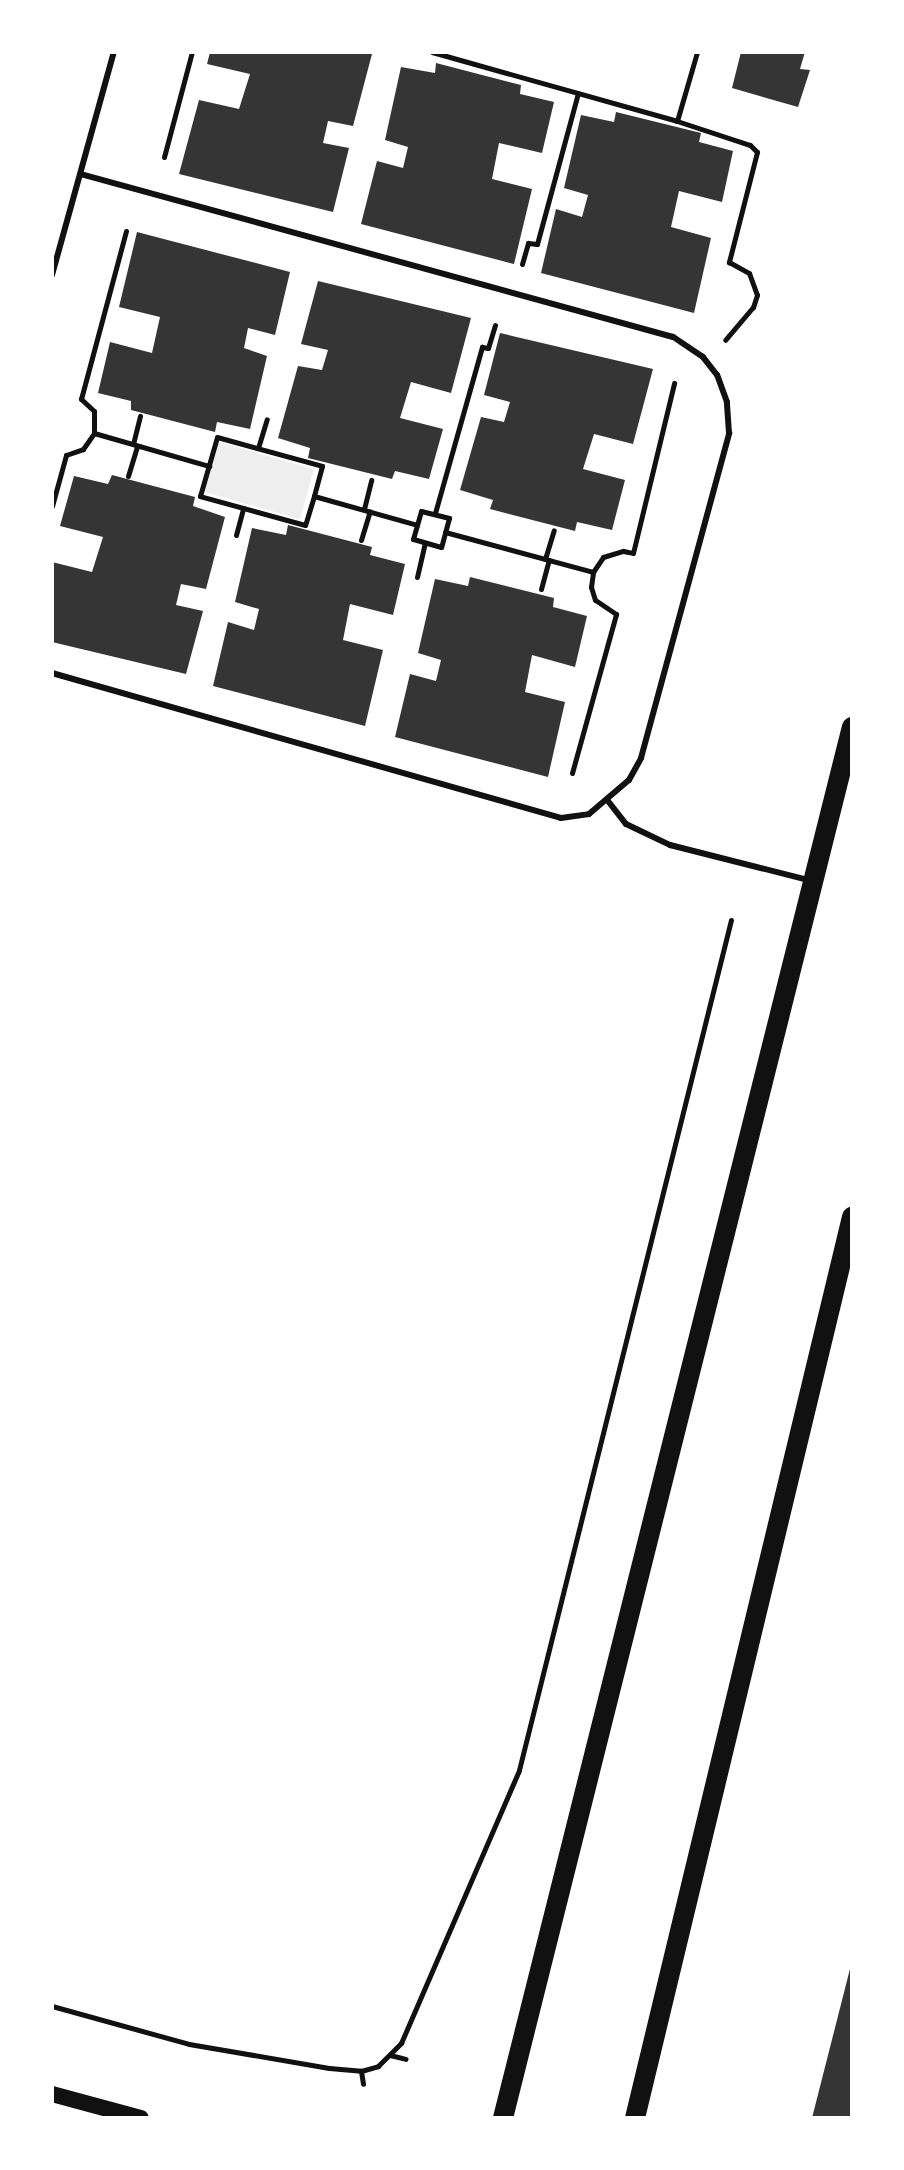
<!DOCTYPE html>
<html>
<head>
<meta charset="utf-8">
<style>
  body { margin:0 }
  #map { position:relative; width:904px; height:2170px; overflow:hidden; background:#fff; font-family:"Titillium Web",sans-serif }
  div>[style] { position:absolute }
  .green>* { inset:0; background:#eee; transform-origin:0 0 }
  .building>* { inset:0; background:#353535 }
  .path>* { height:5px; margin:-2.5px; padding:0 2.5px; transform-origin:2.5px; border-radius:2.5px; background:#111 }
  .service>* { height:6px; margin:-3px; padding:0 3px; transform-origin:3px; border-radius:3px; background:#111 }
  .secondary>* { height:16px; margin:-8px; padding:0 8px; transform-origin:8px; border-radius:8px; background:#111 }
  .primary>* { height:20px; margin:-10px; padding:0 10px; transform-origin:10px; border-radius:10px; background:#111 }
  span { translate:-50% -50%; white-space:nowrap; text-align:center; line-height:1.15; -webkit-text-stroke:8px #fff; paint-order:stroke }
  .frame { position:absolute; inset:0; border:54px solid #fff; pointer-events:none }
</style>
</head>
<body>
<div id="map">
  <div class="green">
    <div style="left:219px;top:442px;width:99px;height:52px;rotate:16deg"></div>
  </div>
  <div class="building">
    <div style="clip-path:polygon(210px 52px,372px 54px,353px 126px,328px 121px,323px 143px,349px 148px,333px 212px,179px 174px,199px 100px,239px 109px,250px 74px,207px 64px)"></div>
    <div style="clip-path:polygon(741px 52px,805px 52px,800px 69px,810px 70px,798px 107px,732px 88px)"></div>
    <div style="clip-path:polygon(436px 63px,521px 85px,520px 94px,554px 102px,542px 153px,499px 143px,492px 179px,532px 189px,514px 264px,361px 224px,377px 161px,403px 168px,408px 147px,385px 140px,401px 67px,435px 73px)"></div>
    <div style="clip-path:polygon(616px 112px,701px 133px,699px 142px,733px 151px,722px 202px,679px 191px,671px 227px,711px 238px,694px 313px,541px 273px,556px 209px,582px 217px,588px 195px,564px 188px,581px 115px,614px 122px)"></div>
    <div style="clip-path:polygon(137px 232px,290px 272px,275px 335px,248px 328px,244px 348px,267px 356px,250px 429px,217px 422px,215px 432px,131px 410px,131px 401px,98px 393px,110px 342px,152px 353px,160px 317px,119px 307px)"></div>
    <div style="clip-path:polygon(318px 281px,471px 318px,451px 393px,411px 382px,400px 418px,443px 429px,429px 479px,395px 471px,392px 479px,308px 458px,310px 448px,278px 438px,298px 366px,322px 370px,328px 350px,301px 344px)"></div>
    <div style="clip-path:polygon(500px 333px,653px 369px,633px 444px,594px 434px,583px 469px,625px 480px,612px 530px,577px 522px,575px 531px,490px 509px,493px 500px,460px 490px,481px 417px,504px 422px,510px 402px,484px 395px)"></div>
    <div style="clip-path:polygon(112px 475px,195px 497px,193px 506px,225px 517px,206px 589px,181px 584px,176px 605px,203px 611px,186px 674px,52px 642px,52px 562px,92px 572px,103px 537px,60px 526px,74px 476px,108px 484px)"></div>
    <div style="clip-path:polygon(288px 525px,372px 547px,370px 555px,405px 564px,393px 615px,350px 604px,343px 640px,383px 650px,365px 726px,213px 686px,228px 622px,254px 630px,259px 609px,235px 602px,252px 528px,286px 535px)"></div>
    <div style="clip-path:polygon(470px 577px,554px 598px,553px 607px,587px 616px,575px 667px,532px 655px,525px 692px,565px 702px,548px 777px,395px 737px,410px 674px,436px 681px,441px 660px,418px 653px,435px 579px,468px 586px)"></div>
    <div style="clip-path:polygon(851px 1965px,852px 2118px,812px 2118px)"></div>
  </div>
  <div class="path">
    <div style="left:432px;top:52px;width:255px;rotate:15.7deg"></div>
    <div style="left:677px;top:121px;width:72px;rotate:-73.8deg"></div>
    <div style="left:677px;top:121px;width:77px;rotate:18.2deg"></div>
    <div style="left:750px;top:145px;width:10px;rotate:45deg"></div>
    <div style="left:757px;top:152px;width:114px;rotate:104.3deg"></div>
    <div style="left:729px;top:262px;width:23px;rotate:29deg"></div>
    <div style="left:749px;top:273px;width:23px;rotate:70deg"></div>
    <div style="left:757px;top:295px;width:13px;rotate:108deg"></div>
    <div style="left:753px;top:307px;width:43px;rotate:130.3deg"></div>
    <div style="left:164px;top:157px;width:109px;rotate:-75.1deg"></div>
    <div style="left:522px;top:264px;width:22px;rotate:-74deg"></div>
    <div style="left:528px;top:243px;width:9px;rotate:6deg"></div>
    <div style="left:537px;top:244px;width:156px;rotate:-74.8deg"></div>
    <div style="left:94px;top:433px;width:120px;rotate:16deg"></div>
    <div style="left:133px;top:444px;width:29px;rotate:-76deg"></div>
    <div style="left:258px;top:448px;width:30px;rotate:-73deg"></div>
    <div style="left:128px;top:476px;width:31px;rotate:-73deg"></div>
    <div style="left:314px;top:496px;width:30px;rotate:107deg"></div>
    <div style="left:305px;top:525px;width:109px;rotate:-164.6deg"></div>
    <div style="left:200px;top:496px;width:61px;rotate:-73.9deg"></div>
    <div style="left:217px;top:437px;width:109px;rotate:15.4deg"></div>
    <div style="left:322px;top:466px;width:31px;rotate:105deg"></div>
    <div style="left:314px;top:496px;width:107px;rotate:15.7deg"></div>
    <div style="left:52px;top:506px;width:53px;rotate:-74.6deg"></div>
    <div style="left:66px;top:455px;width:18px;rotate:-19deg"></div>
    <div style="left:83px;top:449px;width:19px;rotate:-55deg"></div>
    <div style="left:94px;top:433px;width:22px;rotate:-90deg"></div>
    <div style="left:94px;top:411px;width:18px;rotate:-137deg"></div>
    <div style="left:81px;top:399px;width:174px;rotate:-75deg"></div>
    <div style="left:364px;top:509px;width:30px;rotate:-76deg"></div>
    <div style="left:421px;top:511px;width:29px;rotate:14deg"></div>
    <div style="left:449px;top:518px;width:30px;rotate:105deg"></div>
    <div style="left:441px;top:547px;width:29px;rotate:-164deg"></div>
    <div style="left:413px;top:539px;width:29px;rotate:-74deg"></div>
    <div style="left:435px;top:513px;width:173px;rotate:-74.2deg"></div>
    <div style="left:482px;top:347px;width:6px;rotate:9deg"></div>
    <div style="left:488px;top:348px;width:24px;rotate:-73deg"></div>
    <div style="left:445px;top:532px;width:153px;rotate:15.1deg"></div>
    <div style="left:236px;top:535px;width:28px;rotate:-75deg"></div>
    <div style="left:361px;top:540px;width:30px;rotate:-73deg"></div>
    <div style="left:545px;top:559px;width:30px;rotate:-73deg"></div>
    <div style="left:417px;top:577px;width:35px;rotate:-77deg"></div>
    <div style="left:541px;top:589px;width:30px;rotate:-75deg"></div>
    <div style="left:572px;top:773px;width:165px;rotate:-74.5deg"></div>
    <div style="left:616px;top:614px;width:25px;rotate:-146deg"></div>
    <div style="left:595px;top:600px;width:14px;rotate:-107deg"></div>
    <div style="left:591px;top:587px;width:15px;rotate:-82deg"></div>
    <div style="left:593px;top:572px;width:18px;rotate:-56deg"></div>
    <div style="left:603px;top:557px;width:21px;rotate:-17deg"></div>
    <div style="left:623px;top:551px;width:10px;rotate:11deg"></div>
    <div style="left:633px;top:553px;width:175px;rotate:-76.4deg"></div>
    <div style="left:52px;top:2006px;width:142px;rotate:15.5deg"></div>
    <div style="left:189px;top:2044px;width:142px;rotate:9.7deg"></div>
    <div style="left:329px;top:2068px;width:32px;rotate:5deg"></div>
    <div style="left:361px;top:2071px;width:18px;rotate:-16deg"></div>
    <div style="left:378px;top:2066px;width:33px;rotate:-45deg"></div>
    <div style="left:401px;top:2043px;width:297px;rotate:-66.6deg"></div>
    <div style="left:519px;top:1770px;width:876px;rotate:-76deg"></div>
    <div style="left:390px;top:2055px;width:16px;rotate:14deg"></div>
    <div style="left:361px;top:2071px;width:13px;rotate:81deg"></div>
  </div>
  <div class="service">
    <div style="left:52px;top:275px;width:231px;rotate:-74.5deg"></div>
    <div style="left:52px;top:673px;width:529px;rotate:15.9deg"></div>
    <div style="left:561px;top:818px;width:28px;rotate:-8deg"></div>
    <div style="left:589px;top:814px;width:52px;rotate:-40.4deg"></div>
    <div style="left:629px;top:780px;width:25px;rotate:-61deg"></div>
    <div style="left:641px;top:758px;width:337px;rotate:-74.8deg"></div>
    <div style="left:729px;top:433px;width:31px;rotate:-94deg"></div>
    <div style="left:727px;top:402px;width:29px;rotate:-110deg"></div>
    <div style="left:717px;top:375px;width:23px;rotate:-128deg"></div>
    <div style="left:703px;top:357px;width:36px;rotate:-146deg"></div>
    <div style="left:673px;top:337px;width:614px;rotate:-164.61deg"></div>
    <div style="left:608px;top:801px;width:29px;rotate:52deg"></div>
    <div style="left:626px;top:824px;width:49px;rotate:25.5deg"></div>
    <div style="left:670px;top:845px;width:146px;rotate:14.2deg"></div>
  </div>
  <div class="secondary">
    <div style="left:52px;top:2094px;width:92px;rotate:15.1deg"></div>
  </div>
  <div class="primary">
    <div style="left:503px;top:2118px;width:1434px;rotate:-75.92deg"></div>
    <div style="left:635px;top:2118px;width:927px;rotate:-76.46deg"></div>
  </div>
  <div class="frame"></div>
</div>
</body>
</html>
